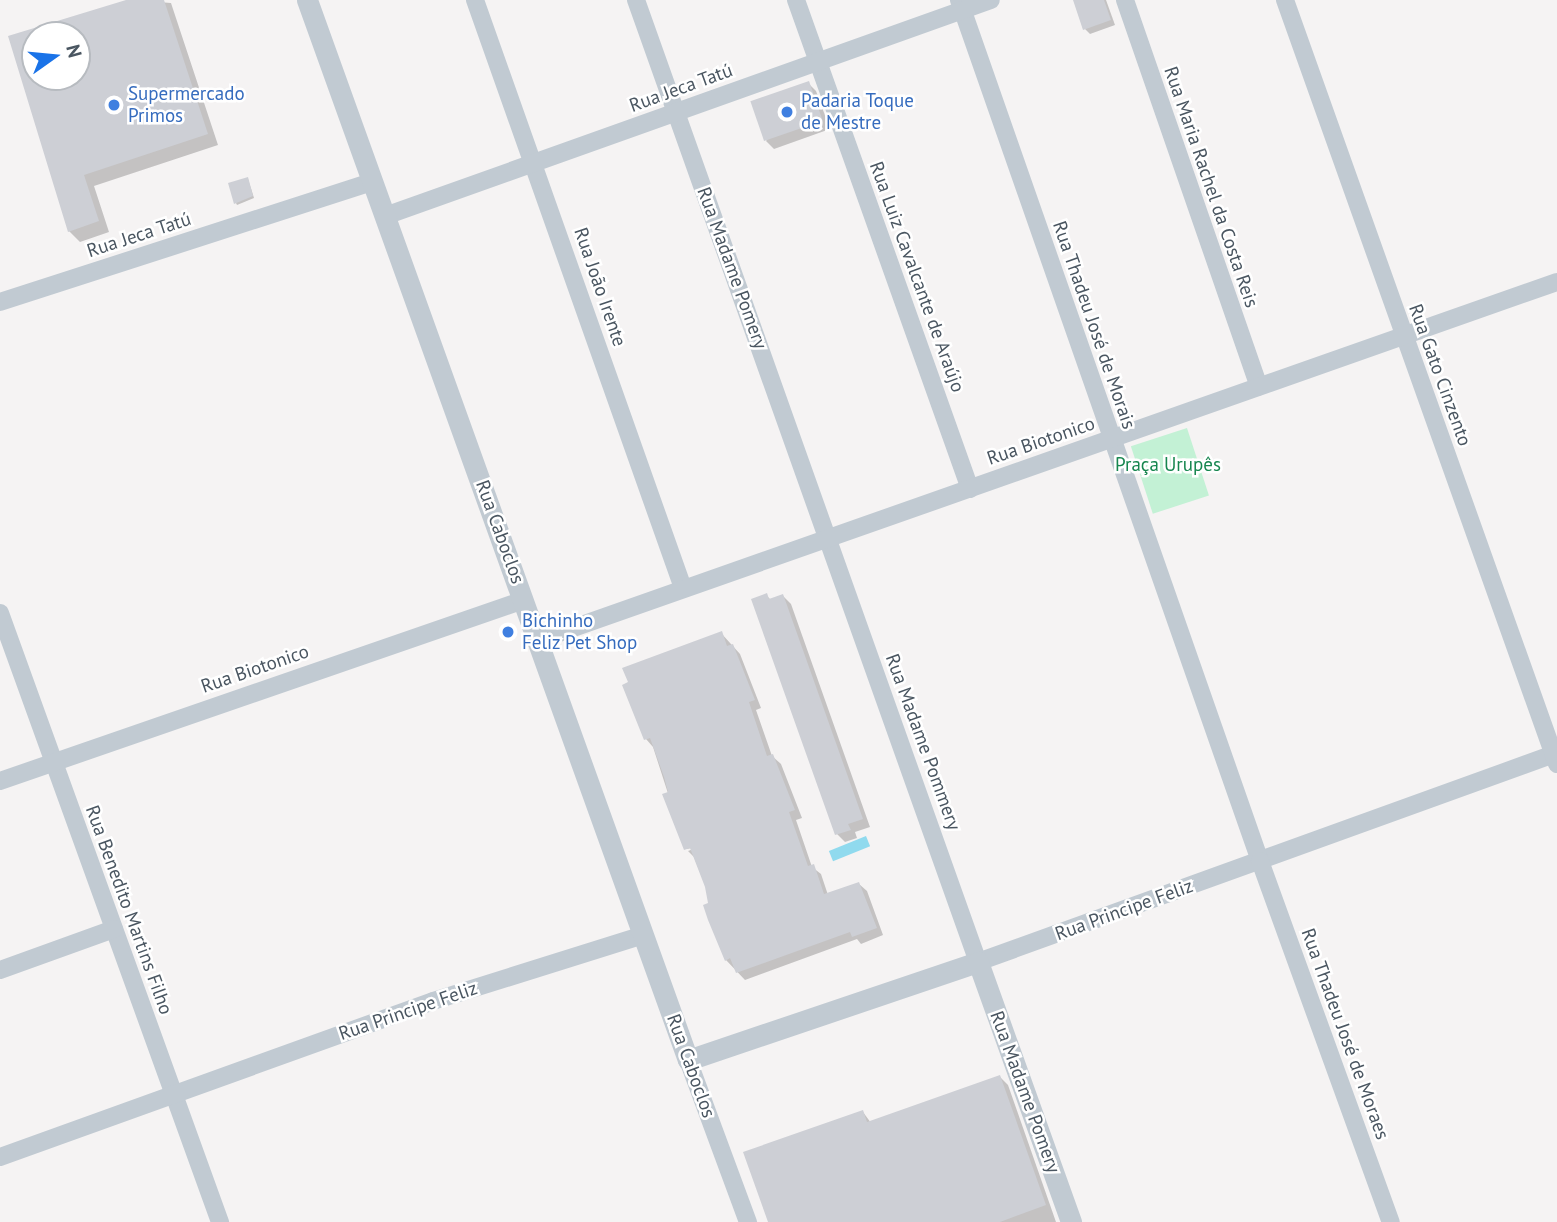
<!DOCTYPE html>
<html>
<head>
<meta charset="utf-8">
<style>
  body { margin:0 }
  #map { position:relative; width:1557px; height:1222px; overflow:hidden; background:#f5f3f3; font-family:"PT Sans",sans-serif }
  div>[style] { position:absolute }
  .green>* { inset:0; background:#c3f1d5; transform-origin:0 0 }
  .water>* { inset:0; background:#90daee; transform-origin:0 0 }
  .shadow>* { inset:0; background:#0003 }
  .building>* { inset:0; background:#cdcfd5; transform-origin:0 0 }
  .minor>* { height:18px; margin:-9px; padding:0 9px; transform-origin:9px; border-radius:9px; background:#c1cad2 }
  .tertiary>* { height:21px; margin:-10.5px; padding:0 10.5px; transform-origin:10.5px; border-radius:10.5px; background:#c1cad2 }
  .dots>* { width:19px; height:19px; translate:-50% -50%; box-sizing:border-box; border:4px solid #fff; border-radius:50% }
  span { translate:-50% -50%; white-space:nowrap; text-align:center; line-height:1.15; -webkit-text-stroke:5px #fff; paint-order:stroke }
  .street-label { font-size:19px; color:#4a5661 }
  .shop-label { font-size:19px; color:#366cbe }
  .left { translate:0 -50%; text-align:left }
  .park-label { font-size:19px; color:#17864f }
  .north { position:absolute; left:21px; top:21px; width:70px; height:70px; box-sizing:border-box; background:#fff; border:2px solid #b7bbc0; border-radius:50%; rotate:75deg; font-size:19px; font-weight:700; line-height:28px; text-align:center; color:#4a5661 }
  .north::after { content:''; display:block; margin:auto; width:24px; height:32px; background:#1a73e8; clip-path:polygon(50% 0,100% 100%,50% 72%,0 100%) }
</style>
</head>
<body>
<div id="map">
  <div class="green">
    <div style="left:1187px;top:428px;width:71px;height:59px;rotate:72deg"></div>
  </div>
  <div class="water">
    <div style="left:866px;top:836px;width:11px;height:40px;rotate:68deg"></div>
  </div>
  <div class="shadow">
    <div style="clip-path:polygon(evenodd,132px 0,171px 3px,218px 145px,94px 186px,109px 232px,80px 242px,69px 231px,10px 37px,132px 0,35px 35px,77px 35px,77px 77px,35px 77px,35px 35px)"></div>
    <div style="clip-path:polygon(1075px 0,1106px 0,1115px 25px,1090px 34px,1085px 29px)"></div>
    <div style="clip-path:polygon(808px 83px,816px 91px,830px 129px,774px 149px,766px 141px)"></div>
    <div style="clip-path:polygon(248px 179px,254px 198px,237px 205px,236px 203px)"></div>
    <div style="clip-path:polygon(766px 595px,771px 600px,783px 596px,791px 604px,870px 827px,855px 832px,857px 838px,845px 842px,837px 834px)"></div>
    <div style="clip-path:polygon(721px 633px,740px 654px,761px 708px,756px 710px,772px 756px,781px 764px,802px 818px,796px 820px,812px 867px,821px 874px,828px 895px,859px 884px,867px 891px,883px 935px,861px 944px,857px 939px,745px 980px,726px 960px,706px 887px,694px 857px,688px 851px,699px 847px,686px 849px,653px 747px,646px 739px)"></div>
    <div style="clip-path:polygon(1000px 1077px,1008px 1085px,1056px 1222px,770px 1222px,863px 1112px,871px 1123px)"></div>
  </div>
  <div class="building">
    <div style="clip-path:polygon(evenodd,126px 0,164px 0,208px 134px,84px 175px,99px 221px,68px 232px,8px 36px,126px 0,35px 35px,77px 35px,77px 77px,35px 77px,35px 35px)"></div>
    <div style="clip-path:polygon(1073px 0,1104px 0,1111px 20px,1083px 30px)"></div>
    <div style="left:809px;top:81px;width:42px;height:62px;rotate:71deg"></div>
    <div style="clip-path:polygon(248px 177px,253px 196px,234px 204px,228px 183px)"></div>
    <div style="clip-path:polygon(767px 593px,769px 599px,783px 594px,863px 819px,848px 824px,851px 830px,835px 835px,751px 599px)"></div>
    <div style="clip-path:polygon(722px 631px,727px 646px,733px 644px,755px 700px,749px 702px,767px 756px,773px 754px,795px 810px,789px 812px,808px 866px,814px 864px,824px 894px,859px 882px,877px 928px,852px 937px,850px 932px,736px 973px,730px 958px,725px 961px,708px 920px,703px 905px,708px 903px,705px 887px,690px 848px,684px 850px,662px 794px,668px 792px,664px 777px,650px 738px,644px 740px,622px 685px,628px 682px,622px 668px)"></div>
    <div style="clip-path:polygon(1000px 1075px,1046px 1205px,1000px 1222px,768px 1222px,743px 1152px,863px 1110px,867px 1122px)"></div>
  </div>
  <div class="minor">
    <div style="left:475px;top:0;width:624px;rotate:70.52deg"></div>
    <div style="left:636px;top:0;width:1021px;rotate:70.43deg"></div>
    <div style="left:978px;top:962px;width:616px;rotate:-19.85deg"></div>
    <div style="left:796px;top:0;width:519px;rotate:70.41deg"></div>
    <div style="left:959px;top:0;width:912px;rotate:70.73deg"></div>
    <div style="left:1260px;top:861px;width:384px;rotate:70.1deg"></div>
    <div style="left:1125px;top:0;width:409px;rotate:70.9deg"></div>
    <div style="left:1285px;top:0;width:811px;rotate:70.4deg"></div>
    <div style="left:385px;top:216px;width:643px;rotate:-19.62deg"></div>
    <div style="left:0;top:302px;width:391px;rotate:-17.9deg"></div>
    <div style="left:0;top:613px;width:648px;rotate:70.14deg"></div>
    <div style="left:539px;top:640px;width:1079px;rotate:-19.38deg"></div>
    <div style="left:0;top:781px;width:554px;rotate:-19.06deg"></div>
    <div style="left:0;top:970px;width:121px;rotate:-19.8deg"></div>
    <div style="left:688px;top:1060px;width:173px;rotate:69.7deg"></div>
    <div style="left:0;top:1157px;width:460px;rotate:-19.8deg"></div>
    <div style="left:433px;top:1001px;width:221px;rotate:-17.4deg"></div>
  </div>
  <div class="tertiary">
    <div style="left:307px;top:0;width:1126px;rotate:70.23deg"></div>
    <div style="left:688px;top:1060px;width:306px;rotate:-18.7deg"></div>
    <div style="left:978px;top:962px;width:276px;rotate:70.3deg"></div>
  </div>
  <div class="dots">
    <div style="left:114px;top:105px;background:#3f7fe0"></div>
    <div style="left:787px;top:112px;background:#3f7fe0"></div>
    <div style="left:508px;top:632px;background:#3f7fe0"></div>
  </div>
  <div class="street-label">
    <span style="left:681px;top:88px;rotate:-20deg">Rua Jeca Tatú</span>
    <span style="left:1211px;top:187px;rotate:71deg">Rua Maria Rachel da Costa Reis</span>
    <span style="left:139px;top:235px;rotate:-18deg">Rua Jeca Tatú</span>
    <span style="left:732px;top:268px;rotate:70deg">Rua Madame Pomery</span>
    <span style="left:917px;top:277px;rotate:70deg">Rua Luiz Cavalcante de Araújo</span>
    <span style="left:600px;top:287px;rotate:71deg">Rua João Irente</span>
    <span style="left:1094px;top:325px;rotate:71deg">Rua Thadeu José de Morais</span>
    <span style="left:1440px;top:375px;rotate:70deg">Rua Gato Cinzento</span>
    <span style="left:1041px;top:441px;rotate:-19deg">Rua Biotonico</span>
    <span style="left:500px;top:532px;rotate:70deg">Rua Caboclos</span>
    <span style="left:255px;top:669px;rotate:-19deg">Rua Biotonico</span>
    <span style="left:923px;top:742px;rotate:70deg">Rua Madame Pommery</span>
    <span style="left:129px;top:910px;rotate:70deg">Rua Benedito Martins Filho</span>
    <span style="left:1124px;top:910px;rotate:-20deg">Rua Principe Feliz</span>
    <span style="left:408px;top:1011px;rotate:-19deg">Rua Principe Feliz</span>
    <span style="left:1345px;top:1034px;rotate:70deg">Rua Thadeu José de Moraes</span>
    <span style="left:691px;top:1066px;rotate:70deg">Rua Caboclos</span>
    <span style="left:1025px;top:1092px;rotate:70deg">Rua Madame Pomery</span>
  </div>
  <div class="shop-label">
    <span class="left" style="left:128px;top:105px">Supermercado<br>Primos</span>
    <span class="left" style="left:801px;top:112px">Padaria Toque<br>de Mestre</span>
    <span class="left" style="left:522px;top:632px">Bichinho<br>Feliz Pet Shop</span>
  </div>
  <div class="park-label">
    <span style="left:1168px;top:465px">Praça Urupês</span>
  </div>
  <div class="north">N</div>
</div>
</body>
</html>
